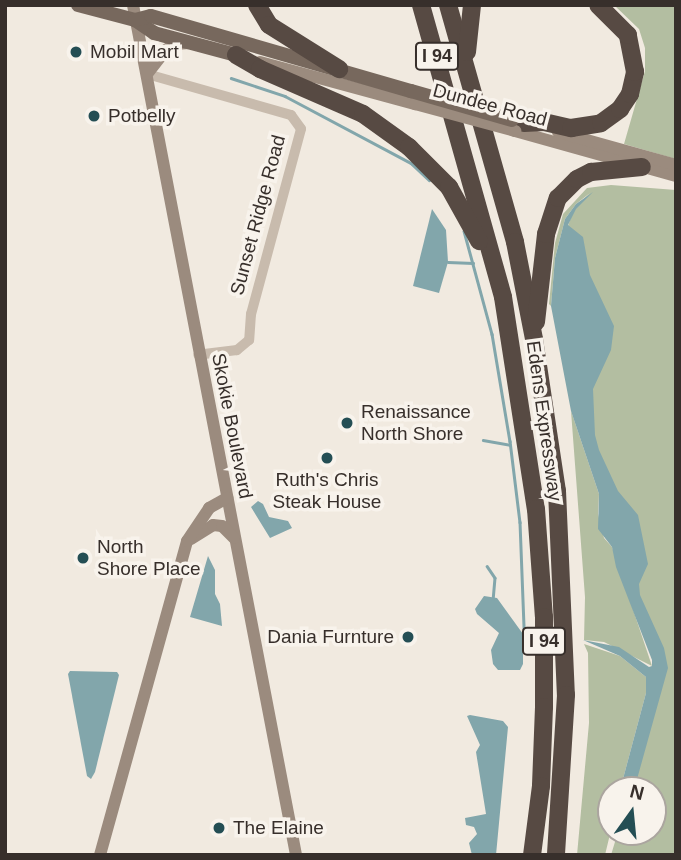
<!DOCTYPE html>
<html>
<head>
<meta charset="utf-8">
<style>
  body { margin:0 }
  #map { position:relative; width:681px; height:860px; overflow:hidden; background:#f1eae0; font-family:Helvetica,sans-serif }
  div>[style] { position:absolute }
  .green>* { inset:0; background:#b3bea1 }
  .water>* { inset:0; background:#82a6ab }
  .stream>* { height:2.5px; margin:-1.25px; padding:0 1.25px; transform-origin:1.25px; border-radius:1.25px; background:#82a6ab }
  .street>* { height:10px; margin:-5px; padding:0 5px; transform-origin:5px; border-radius:5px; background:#c8bbad }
  .secondary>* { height:12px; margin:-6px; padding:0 6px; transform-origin:6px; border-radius:6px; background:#9b8b7e }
  .primary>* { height:14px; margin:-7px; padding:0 7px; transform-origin:7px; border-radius:7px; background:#77685d }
  .highway>* { height:18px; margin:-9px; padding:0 9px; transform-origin:9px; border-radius:9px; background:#574a43 }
  .secondary-bridge>* { height:12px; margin:-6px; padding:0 6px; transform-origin:6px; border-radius:6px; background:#9b8b7e }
  .primary-bridge>* { height:14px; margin:-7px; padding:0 7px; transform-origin:7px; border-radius:7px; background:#77685d }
  .dots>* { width:19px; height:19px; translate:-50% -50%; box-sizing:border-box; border:4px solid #f8f3ec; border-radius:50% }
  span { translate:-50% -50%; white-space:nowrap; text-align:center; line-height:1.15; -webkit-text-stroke:7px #f8f3ec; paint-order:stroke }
  .shield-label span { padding:2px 5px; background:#f8f3ec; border:2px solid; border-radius:5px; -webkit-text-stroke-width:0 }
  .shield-label { font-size:18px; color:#372f2b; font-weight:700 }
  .poi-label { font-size:19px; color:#372f2b }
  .left { translate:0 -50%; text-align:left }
  .right { translate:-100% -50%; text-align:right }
  .street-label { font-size:19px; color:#372f2b }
  .frame { position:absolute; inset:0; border:7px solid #372f2b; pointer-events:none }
  .north { position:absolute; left:597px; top:776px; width:70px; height:70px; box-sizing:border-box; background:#f8f3ec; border:2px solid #aba59f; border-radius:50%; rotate:15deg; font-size:19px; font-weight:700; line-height:28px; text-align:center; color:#372f2b }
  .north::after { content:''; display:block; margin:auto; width:24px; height:32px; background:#244e54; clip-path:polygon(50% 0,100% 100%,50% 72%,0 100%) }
</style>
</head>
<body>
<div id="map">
  <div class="green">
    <div style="clip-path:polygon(614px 5px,676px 5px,676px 159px,624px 144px,645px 71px,645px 48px,639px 29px)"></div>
    <div style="clip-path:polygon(611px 185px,676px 190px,676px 855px,611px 855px,618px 832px,653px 832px,653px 790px,629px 790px,659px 684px,604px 484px,559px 253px,574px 208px,590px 193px,576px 204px,565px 219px,555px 258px,551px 306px,549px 304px,555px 243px,563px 214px,587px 188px)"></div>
    <div style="clip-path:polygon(571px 411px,599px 494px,598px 514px,604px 538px,612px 547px,652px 666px,604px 642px,584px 640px,585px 597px)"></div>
    <div style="clip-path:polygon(584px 644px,620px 656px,646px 677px,646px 693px,620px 790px,611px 790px,611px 830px,605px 855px,577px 855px,589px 723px,588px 653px)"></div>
  </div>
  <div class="water">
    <div style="clip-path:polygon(593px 192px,576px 209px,568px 225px,583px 237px,590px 275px,614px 326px,611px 350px,593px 389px,595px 435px,599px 450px,618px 491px,638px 515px,648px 564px,639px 584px,640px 595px,664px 648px,668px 668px,634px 790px,620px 790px,646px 693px,646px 677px,620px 656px,583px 640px,619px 647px,649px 667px,652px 666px,652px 660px,616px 567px,612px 547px,598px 529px,599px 494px,571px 411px,551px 306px,555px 258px,565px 219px,576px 204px)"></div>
    <div style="clip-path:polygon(432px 209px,446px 230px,448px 262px,439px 293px,413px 286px)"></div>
    <div style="clip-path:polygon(258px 501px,263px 504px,269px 517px,288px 521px,292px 528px,270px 538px,251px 507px)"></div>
    <div style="clip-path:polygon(208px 556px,215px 570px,215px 594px,220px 604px,222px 626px,190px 617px)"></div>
    <div style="clip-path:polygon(484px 596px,497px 598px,523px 634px,523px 664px,520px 670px,498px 670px,493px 664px,491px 650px,499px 633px,477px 614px,475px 609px)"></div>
    <div style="clip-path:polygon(70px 671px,117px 672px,119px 675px,95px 772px,91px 779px,87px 776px,68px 674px)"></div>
    <div style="clip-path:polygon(470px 715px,503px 721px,508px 727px,496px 855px,472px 855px,469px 843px,477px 834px,474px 827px,466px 825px,465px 818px,486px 814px,476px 752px,480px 745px,467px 716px)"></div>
  </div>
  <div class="stream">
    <div style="left:231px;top:78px;width:57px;rotate:18.4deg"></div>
    <div style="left:285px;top:96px;width:143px;rotate:28deg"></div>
    <div style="left:411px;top:163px;width:25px;rotate:43deg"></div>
    <div style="left:464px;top:231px;width:107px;rotate:74.8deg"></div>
    <div style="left:492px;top:334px;width:109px;rotate:80.5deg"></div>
    <div style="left:510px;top:441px;width:82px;rotate:83deg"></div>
    <div style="left:520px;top:522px;width:106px;rotate:87.8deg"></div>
    <div style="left:524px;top:628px;width:4px;rotate:14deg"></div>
    <div style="left:448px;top:262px;width:25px;rotate:2deg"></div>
    <div style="left:483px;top:440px;width:27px;rotate:10deg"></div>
    <div style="left:487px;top:566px;width:14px;rotate:56deg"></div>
    <div style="left:495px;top:578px;width:21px;rotate:95deg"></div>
  </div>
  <div class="street">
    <div style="left:147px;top:74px;width:150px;rotate:15.9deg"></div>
    <div style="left:291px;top:115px;width:17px;rotate:54deg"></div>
    <div style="left:301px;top:129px;width:192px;rotate:105.1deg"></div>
    <div style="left:251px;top:314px;width:26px;rotate:94deg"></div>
    <div style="left:249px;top:340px;width:16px;rotate:140deg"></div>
    <div style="left:237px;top:350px;width:39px;rotate:173deg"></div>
  </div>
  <div class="secondary">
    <div style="left:133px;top:5px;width:865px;rotate:79.14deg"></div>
    <div style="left:260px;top:62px;width:161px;rotate:15.2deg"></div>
    <div style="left:147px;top:74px;width:31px;rotate:-52deg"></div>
    <div style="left:166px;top:50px;width:11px;rotate:-34deg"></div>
    <div style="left:175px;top:44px;width:14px;rotate:-4deg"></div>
    <div style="left:515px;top:131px;width:167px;rotate:15.6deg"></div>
    <div style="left:558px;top:132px;width:123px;rotate:15.6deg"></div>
    <div style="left:191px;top:539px;width:26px;rotate:-32deg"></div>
    <div style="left:213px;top:525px;width:9px;rotate:6deg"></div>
    <div style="left:222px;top:526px;width:17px;rotate:45deg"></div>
    <div style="left:100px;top:855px;width:326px;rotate:-74.5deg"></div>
    <div style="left:187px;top:541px;width:40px;rotate:-56deg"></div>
    <div style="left:209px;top:508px;width:21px;rotate:-29deg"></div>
  </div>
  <div class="primary">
    <div style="left:78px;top:5px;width:59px;rotate:14.7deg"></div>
    <div style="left:135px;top:20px;width:23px;rotate:34deg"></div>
    <div style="left:154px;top:33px;width:85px;rotate:15deg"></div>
    <div style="left:135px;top:20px;width:16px;rotate:-14deg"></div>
    <div style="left:151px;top:16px;width:271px;rotate:16.1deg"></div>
  </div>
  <div class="highway">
    <div style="left:257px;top:5px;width:23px;rotate:59deg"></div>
    <div style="left:269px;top:25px;width:83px;rotate:32.2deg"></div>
    <div style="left:421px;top:5px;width:303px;rotate:74.3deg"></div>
    <div style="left:503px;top:297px;width:215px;rotate:81.2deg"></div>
    <div style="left:536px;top:509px;width:108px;rotate:85.8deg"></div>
    <div style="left:544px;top:617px;width:90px;rotate:90deg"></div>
    <div style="left:544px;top:707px;width:79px;rotate:92.2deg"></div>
    <div style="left:541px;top:786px;width:70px;rotate:97.4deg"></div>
    <div style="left:448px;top:5px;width:246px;rotate:74.2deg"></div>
    <div style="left:515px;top:242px;width:99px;rotate:78.9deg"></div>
    <div style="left:534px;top:339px;width:154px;rotate:81.4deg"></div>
    <div style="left:557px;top:491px;width:204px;rotate:87.5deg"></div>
    <div style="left:566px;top:695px;width:160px;rotate:93.6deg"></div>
    <div style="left:467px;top:52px;width:47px;rotate:-83.9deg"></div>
    <div style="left:236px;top:55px;width:28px;rotate:30deg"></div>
    <div style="left:260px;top:69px;width:112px;rotate:23.6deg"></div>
    <div style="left:363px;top:114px;width:57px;rotate:35.7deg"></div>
    <div style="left:409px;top:147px;width:57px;rotate:45deg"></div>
    <div style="left:449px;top:187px;width:62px;rotate:60.9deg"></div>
    <div style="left:524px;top:123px;width:20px;rotate:-3deg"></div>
    <div style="left:544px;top:122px;width:28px;rotate:13deg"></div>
    <div style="left:571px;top:128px;width:30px;rotate:-9deg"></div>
    <div style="left:601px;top:123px;width:24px;rotate:-36deg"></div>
    <div style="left:620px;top:109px;width:18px;rotate:-56deg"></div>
    <div style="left:630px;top:94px;width:23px;rotate:-77deg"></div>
    <div style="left:635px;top:72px;width:38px;rotate:-101deg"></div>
    <div style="left:628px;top:35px;width:42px;rotate:-135deg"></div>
    <div style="left:536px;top:322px;width:89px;rotate:-83.5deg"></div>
    <div style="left:546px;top:234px;width:38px;rotate:-72deg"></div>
    <div style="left:558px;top:198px;width:27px;rotate:-45deg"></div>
    <div style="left:577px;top:179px;width:16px;rotate:-27deg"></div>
    <div style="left:591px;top:172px;width:51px;rotate:-5.6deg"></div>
  </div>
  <div class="secondary-bridge">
    <div style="left:415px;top:104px;width:104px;rotate:15.1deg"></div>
  </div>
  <div class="primary-bridge">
    <div style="left:411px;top:91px;width:105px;rotate:16deg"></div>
  </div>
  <div class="dots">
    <div style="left:76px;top:52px;background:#244e54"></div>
    <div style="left:94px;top:116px;background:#244e54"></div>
    <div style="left:347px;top:423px;background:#244e54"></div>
    <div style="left:327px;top:458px;background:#244e54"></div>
    <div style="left:83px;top:558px;background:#244e54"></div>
    <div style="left:408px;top:637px;background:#244e54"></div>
    <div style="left:219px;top:828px;background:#244e54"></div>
  </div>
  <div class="shield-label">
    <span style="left:437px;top:56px">I 94</span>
    <span style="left:544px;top:641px">I 94</span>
  </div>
  <div class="poi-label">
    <span class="left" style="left:90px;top:52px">Mobil Mart</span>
    <span class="left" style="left:108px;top:116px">Potbelly</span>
    <span class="left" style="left:361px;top:423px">Renaissance<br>North Shore</span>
    <span style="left:327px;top:491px">Ruth's Chris<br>Steak House</span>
    <span class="left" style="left:97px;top:558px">North<br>Shore Place</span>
    <span class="right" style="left:394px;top:637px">Dania Furnture</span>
    <span class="left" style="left:233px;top:828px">The Elaine</span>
  </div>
  <div class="street-label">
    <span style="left:490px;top:105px;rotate:15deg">Dundee Road</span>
    <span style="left:258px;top:215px;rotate:-75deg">Sunset Ridge Road</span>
    <span style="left:544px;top:421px;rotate:82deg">Edens Expressway</span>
    <span style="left:232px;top:426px;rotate:79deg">Skokie Boulevard</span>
  </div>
  <div class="frame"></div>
  <div class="north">N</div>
</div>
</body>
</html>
